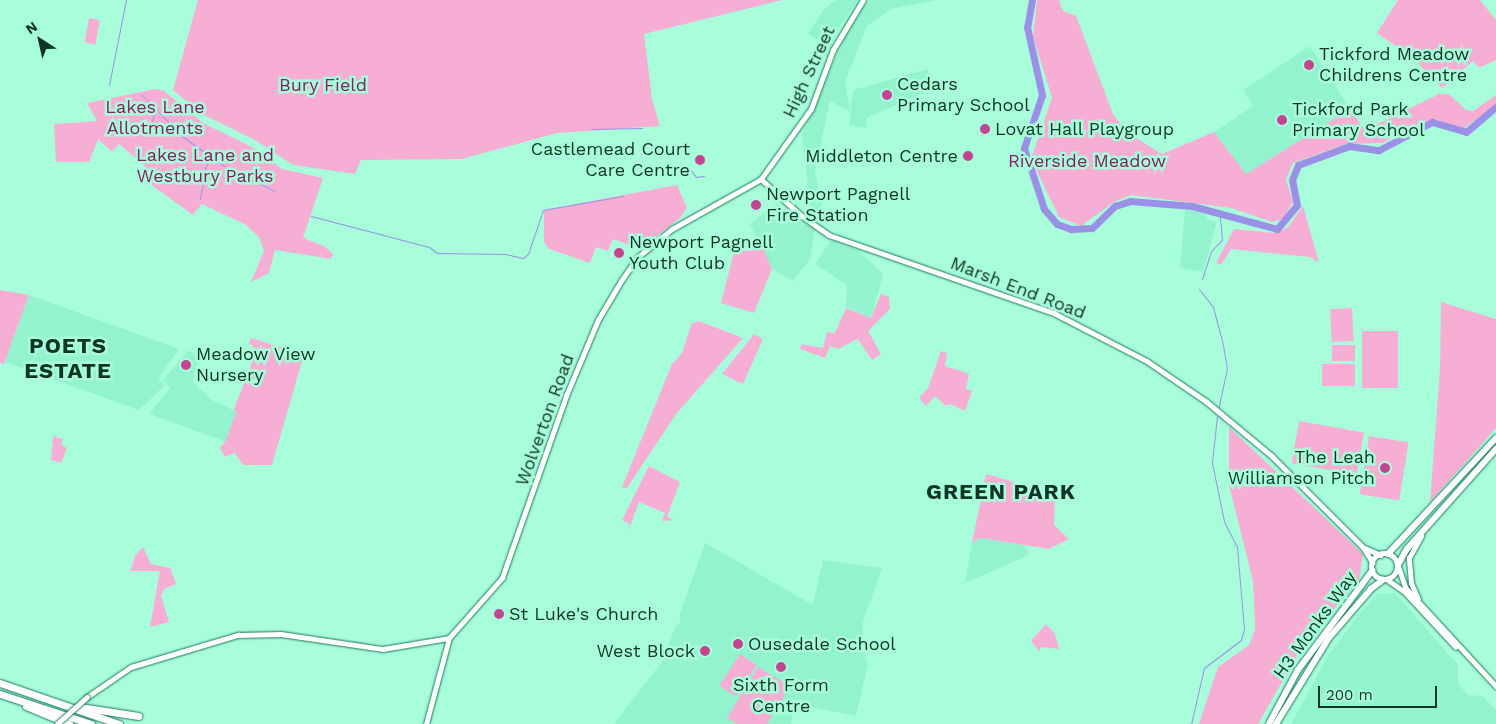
<!DOCTYPE html>
<html>
<head>
<meta charset="utf-8">
<style>
  body { margin:0 }
  #map { position:relative; width:1496px; height:724px; overflow:hidden; background:#a8fedb; font-family:"Work Sans",sans-serif }
  div>[style] { position:absolute }
  .built>* { inset:0; background:#93f3ce }
  .green>* { inset:0; background:#f7aed4; transform-origin:0 0 }
  .stream>* { height:1px; margin:-0.5px; padding:0 0.5px; transform-origin:0.5px; border-radius:0.5px; background:#9a91e7 }
  .river>* { height:7px; margin:-3.5px; padding:0 3.5px; transform-origin:3.5px; border-radius:3.5px; background:#9a91e7 }
  .roads { filter:drop-shadow(0 0 1px #1b795c) drop-shadow(0 0 1px #1b795c) }
  .tertiary>* { height:4.5px; margin:-2.25px; padding:0 2.25px; transform-origin:2.25px; border-radius:2.25px; background:#fff }
  .primary>* { height:5.5px; margin:-2.75px; padding:0 2.75px; transform-origin:2.75px; border-radius:2.75px; background:#fff }
  .primary>.ring { margin:-2.75px; padding:0; box-sizing:content-box; background:none; border:5.5px solid #fff; border-radius:50% }
  .motorway>* { height:7px; margin:-3.5px; padding:0 3.5px; transform-origin:3.5px; border-radius:3.5px; background:#fff }
  .bridges { filter:drop-shadow(0 0 1px #1b795c) drop-shadow(0 0 1px #1b795c) }
  .tertiary-bridge>* { height:4.5px; margin:-2.25px; padding:0 2.25px; transform-origin:2.25px; border-radius:2.25px; background:#fff }
  .dots>* { width:14px; height:14px; translate:-50% -50%; box-sizing:border-box; border:2px solid #a8fedb; border-radius:50% }
  span { translate:-50% -50%; white-space:nowrap; text-align:center; line-height:1.15; -webkit-text-stroke:5px #a8fedb; paint-order:stroke }
  .poi-label { font-size:18px; color:#103528 }
  .left { translate:0 -50%; text-align:left }
  .right { translate:-100% -50%; text-align:right }
  .street-label { font-size:18px; color:#103528 }
  .park-label { font-size:18px; color:#871e60 }
  .district-label { font-size:22px; color:#103528; font-weight:700; letter-spacing:1px }
  .north { position:absolute; left:15px; top:15px; width:50px; height:50px; -webkit-text-stroke:4px #a8fedb; paint-order:stroke; rotate:325deg; font-size:14px; font-weight:700; line-height:20px; text-align:center; color:#103528 }
  .north::after { content:''; display:block; margin:auto; width:18px; height:22px; background:#103528; clip-path:polygon(50% 0,100% 100%,50% 72%,0 100%) }
  .scale { position:absolute; left:1318px; top:686px; width:119px; height:22px; box-sizing:border-box; border:2px solid #103528; border-top:0; padding-left:6px; font-size:15px; line-height:18px; white-space:nowrap; color:#103528; -webkit-text-stroke:4px #a8fedb; paint-order:stroke }
</style>
</head>
<body>
<div id="map">
  <div class="built">
    <div style="clip-path:polygon(836px 0,858px 0,826px 45px,808px 34px,824px 9px)"></div>
    <div style="clip-path:polygon(869px 0,938px 0,891px 9px,867px 26px,845px 82px,850px 111px,853px 90px,928px 69px,929px 91px,866px 118px,867px 128px,849px 125px,851px 112px,830px 101px,815px 170px,819px 193px,824px 194px,819px 217px,811px 213px,802px 133px,852px 21px)"></div>
    <div style="clip-path:polygon(1310px 46px,1350px 109px,1246px 174px,1214px 132px,1253px 106px,1243px 90px)"></div>
    <div style="clip-path:polygon(777px 203px,797px 222px,815px 228px,810px 259px,793px 281px,772px 269px,750px 224px)"></div>
    <div style="clip-path:polygon(1185px 209px,1207px 215px,1207px 219px,1217px 222px,1203px 272px,1180px 268px)"></div>
    <div style="clip-path:polygon(831px 240px,858px 250px,883px 274px,871px 318px,846px 307px,847px 285px,815px 264px)"></div>
    <div style="clip-path:polygon(29px 295px,179px 349px,158px 379px,165px 385px,139px 410px,5px 362px)"></div>
    <div style="clip-path:polygon(189px 350px,200px 358px,192px 381px,212px 400px,237px 412px,227px 442px,149px 414px,170px 388px,163px 380px)"></div>
    <div style="clip-path:polygon(980px 538px,1024px 545px,1029px 555px,965px 583px,972px 543px)"></div>
    <div style="clip-path:polygon(705px 543px,813px 605px,823px 560px,882px 568px,863px 622px,862px 645px,868px 664px,856px 716px,795px 704px,791px 724px,614px 724px,664px 659px,675px 627px,681px 622px,679px 616px)"></div>
    <div style="clip-path:polygon(1395px 593px,1458px 665px,1458px 684px,1468px 695px,1483px 696px,1496px 710px,1496px 724px,1291px 724px,1327px 657px,1359px 614px,1377px 594px)"></div>
  </div>
  <div class="green">
    <div style="clip-path:polygon(198px 0,782px 0,644px 34px,652px 99px,660px 126px,557px 133px,462px 159px,361px 160px,355px 174px,293px 165px,255px 140px,202px 114px,173px 90px)"></div>
    <div style="clip-path:polygon(1037px 0,1059px 0,1063px 11px,1076px 16px,1113px 114px,1128px 133px,1162px 154px,1214px 132px,1246px 174px,1350px 109px,1365px 130px,1439px 94px,1449px 94px,1466px 110px,1473px 111px,1496px 95px,1496px 105px,1463px 129px,1436px 120px,1418px 124px,1383px 143px,1346px 144px,1293px 163px,1286px 179px,1293px 202px,1283px 219px,1272px 222px,1231px 208px,1131px 195px,1114px 202px,1081px 226px,1059px 217px,1031px 159px,1052px 98px,1033px 36px)"></div>
    <div style="clip-path:polygon(1398px 0,1480px 0,1496px 20px,1496px 60px,1479px 68px,1473px 61px,1442px 88px,1413px 58px,1377px 33px)"></div>
    <div style="left:89px;top:18px;width:11px;height:25px;rotate:10deg"></div>
    <div style="clip-path:polygon(155px 89px,164px 91px,203px 123px,258px 150px,282px 169px,323px 178px,303px 238px,324px 246px,333px 254px,331px 259px,275px 250px,269px 273px,251px 282px,264px 251px,259px 237px,246px 225px,202px 204px,193px 215px,139px 176px,146px 167px,119px 144px,112px 152px,98px 139px,89px 162px,56px 162px,54px 124px,97px 121px,87px 103px)"></div>
    <div style="clip-path:polygon(677px 185px,687px 208px,681px 217px,641px 249px,613px 239px,608px 251px,596px 247px,590px 263px,549px 249px,544px 242px,544px 210px)"></div>
    <div style="clip-path:polygon(1303px 206px,1319px 263px,1310px 257px,1231px 249px,1221px 265px,1216px 263px,1234px 229px,1275px 233px,1288px 227px)"></div>
    <div style="clip-path:polygon(763px 248px,772px 269px,754px 313px,721px 303px,734px 252px)"></div>
    <div style="clip-path:polygon(0 290px,29px 295px,4px 364px,0 363px)"></div>
    <div style="clip-path:polygon(881px 294px,889px 297px,890px 309px,868px 331px,881px 354px,872px 360px,858px 339px,838px 349px,830px 346px,825px 358px,800px 349px,802px 344px,823px 348px,827px 332px,835px 333px,846px 308px,871px 318px)"></div>
    <div style="clip-path:polygon(1441px 302px,1496px 319px,1496px 428px,1430px 502px,1440px 369px)"></div>
    <div style="left:1352px;top:308px;width:33px;height:22px;rotate:87deg"></div>
    <div style="clip-path:polygon(699px 321px,743px 338px,676px 414px,627px 488px,622px 487px,672px 364px,682px 353px,692px 323px)"></div>
    <div style="left:1362px;top:331px;width:36px;height:57px"></div>
    <div style="clip-path:polygon(754px 334px,763px 339px,743px 384px,722px 374px)"></div>
    <div style="clip-path:polygon(251px 338px,304px 354px,272px 465px,243px 465px,235px 453px,225px 457px,220px 448px,226px 440px,236px 413px,234px 409px,257px 350px,249px 343px)"></div>
    <div style="left:1332px;top:345px;width:23px;height:16px"></div>
    <div style="clip-path:polygon(941px 351px,947px 353px,945px 366px,969px 374px,966px 389px,972px 391px,965px 411px,950px 404px,946px 406px,935px 396px,926px 406px,919px 398px,928px 388px)"></div>
    <div style="left:1322px;top:364px;width:33px;height:22px"></div>
    <div style="left:1299px;top:421px;width:66px;height:43px;rotate:10deg"></div>
    <div style="clip-path:polygon(1229px 427px,1363px 554px,1359px 581px,1308px 637px,1258px 724px,1199px 724px,1218px 667px,1249px 645px,1255px 629px,1253px 581px,1229px 485px)"></div>
    <div style="clip-path:polygon(53px 436px,63px 439px,61px 445px,67px 448px,61px 463px,51px 460px)"></div>
    <div style="left:1369px;top:436px;width:40px;height:59px;rotate:9deg"></div>
    <div style="clip-path:polygon(649px 466px,680px 482px,667px 517px,674px 520px,662px 521px,665px 513px,639px 502px,628px 532px,630px 524px,622px 520px)"></div>
    <div style="clip-path:polygon(986px 474px,1055px 494px,1054px 525px,1069px 539px,1049px 549px,980px 538px,972px 543px)"></div>
    <div style="clip-path:polygon(143px 547px,151px 564px,170px 568px,176px 584px,164px 589px,161px 596px,169px 622px,150px 627px,160px 571px,130px 571px,136px 554px)"></div>
    <div style="clip-path:polygon(1046px 624px,1055px 634px,1059px 649px,1041px 647px,1039px 651px,1031px 641px)"></div>
    <div style="left:740px;top:654px;width:20px;height:38px;rotate:33deg"></div>
    <div style="clip-path:polygon(758px 667px,790px 686px,767px 724px,737px 724px,727px 718px)"></div>
  </div>
  <div class="stream">
    <div style="left:109px;top:85px;width:87px;rotate:-78.7deg"></div>
    <div style="left:142px;top:95px;width:59px;rotate:45.7deg"></div>
    <div style="left:183px;top:137px;width:54px;rotate:35.2deg"></div>
    <div style="left:227px;top:168px;width:53px;rotate:25.6deg"></div>
    <div style="left:151px;top:124px;width:15px;rotate:-74deg"></div>
    <div style="left:591px;top:129px;width:51px;rotate:-1.1deg"></div>
    <div style="left:688px;top:167px;width:13px;rotate:51deg"></div>
    <div style="left:696px;top:177px;width:8px;rotate:-7deg"></div>
    <div style="left:200px;top:199px;width:45px;rotate:-79.7deg"></div>
    <div style="left:311px;top:216px;width:122px;rotate:14.7deg"></div>
    <div style="left:429px;top:247px;width:10px;rotate:37deg"></div>
    <div style="left:437px;top:253px;width:68px;rotate:0.8deg"></div>
    <div style="left:505px;top:254px;width:18px;rotate:13deg"></div>
    <div style="left:523px;top:258px;width:6px;rotate:-39deg"></div>
    <div style="left:528px;top:254px;width:46px;rotate:-71.2deg"></div>
    <div style="left:543px;top:210px;width:81px;rotate:-9.9deg"></div>
    <div style="left:1202px;top:279px;width:29px;rotate:-72deg"></div>
    <div style="left:1211px;top:251px;width:16px;rotate:-45deg"></div>
    <div style="left:1222px;top:240px;width:25px;rotate:-95deg"></div>
    <div style="left:1199px;top:289px;width:23px;rotate:52deg"></div>
    <div style="left:1213px;top:307px;width:34px;rotate:75deg"></div>
    <div style="left:1222px;top:340px;width:28px;rotate:80deg"></div>
    <div style="left:1227px;top:368px;width:40px;rotate:102deg"></div>
    <div style="left:1191px;top:724px;width:57px;rotate:-76.9deg"></div>
    <div style="left:1204px;top:668px;width:46px;rotate:-37.1deg"></div>
    <div style="left:1241px;top:640px;width:11px;rotate:-75deg"></div>
    <div style="left:1244px;top:629px;width:82px;rotate:-94.9deg"></div>
    <div style="left:1237px;top:547px;width:29px;rotate:-117deg"></div>
    <div style="left:1224px;top:521px;width:59px;rotate:-101.7deg"></div>
    <div style="left:1212px;top:463px;width:47px;rotate:-83.9deg"></div>
  </div>
  <div class="river">
    <div style="left:1032px;top:0;width:27px;rotate:100deg"></div>
    <div style="left:1027px;top:27px;width:70px;rotate:77.6deg"></div>
    <div style="left:1042px;top:95px;width:56px;rotate:108.8deg"></div>
    <div style="left:1024px;top:148px;width:64px;rotate:71.8deg"></div>
    <div style="left:1044px;top:209px;width:20px;rotate:49deg"></div>
    <div style="left:1057px;top:224px;width:15px;rotate:20deg"></div>
    <div style="left:1071px;top:229px;width:21px;rotate:-3deg"></div>
    <div style="left:1092px;top:228px;width:32px;rotate:-44deg"></div>
    <div style="left:1115px;top:206px;width:16px;rotate:-18deg"></div>
    <div style="left:1130px;top:201px;width:62px;rotate:4.6deg"></div>
    <div style="left:1192px;top:206px;width:88px;rotate:15.1deg"></div>
    <div style="left:1277px;top:229px;width:31px;rotate:-50deg"></div>
    <div style="left:1297px;top:205px;width:25px;rotate:-101deg"></div>
    <div style="left:1292px;top:180px;width:16px;rotate:-68deg"></div>
    <div style="left:1298px;top:165px;width:54px;rotate:-20.4deg"></div>
    <div style="left:1349px;top:146px;width:30px;rotate:8deg"></div>
    <div style="left:1379px;top:150px;width:60px;rotate:-27.8deg"></div>
    <div style="left:1432px;top:122px;width:35px;rotate:16deg"></div>
    <div style="left:1466px;top:132px;width:39px;rotate:-40deg"></div>
  </div>
  <div class="roads">
    <div class="tertiary">
      <div style="left:761px;top:179px;width:55px;rotate:42.1deg"></div>
      <div style="left:802px;top:216px;width:33px;rotate:35deg"></div>
      <div style="left:829px;top:235px;width:238px;rotate:19.1deg"></div>
      <div style="left:1054px;top:313px;width:105px;rotate:27.3deg"></div>
      <div style="left:1147px;top:361px;width:73px;rotate:34.3deg"></div>
      <div style="left:1207px;top:402px;width:85px;rotate:39.7deg"></div>
      <div style="left:1272px;top:456px;width:130px;rotate:45deg"></div>
      <div style="left:1364px;top:548px;width:17px;rotate:59deg"></div>
      <div style="left:1365px;top:548px;width:17px;rotate:24deg"></div>
      <div style="left:1398px;top:565px;width:24px;rotate:71deg"></div>
      <div style="left:1406px;top:588px;width:133px;rotate:47.4deg"></div>
      <div style="left:1388px;top:580px;width:19px;rotate:35deg"></div>
      <div style="left:1404px;top:591px;width:76px;rotate:47.1deg"></div>
      <div style="left:1418px;top:599px;width:17px;rotate:-114deg"></div>
      <div style="left:1411px;top:583px;width:25px;rotate:-95deg"></div>
      <div style="left:1409px;top:558px;width:25px;rotate:-61deg"></div>
      <div style="left:87px;top:697px;width:53px;rotate:-34.3deg"></div>
      <div style="left:131px;top:667px;width:112px;rotate:-16.7deg"></div>
      <div style="left:238px;top:635px;width:43px;rotate:-1.3deg"></div>
      <div style="left:281px;top:634px;width:103px;rotate:8.4deg"></div>
      <div style="left:383px;top:649px;width:67px;rotate:-9.5deg"></div>
      <div style="left:426px;top:724px;width:89px;rotate:-75deg"></div>
      <div style="left:449px;top:638px;width:80px;rotate:-48.5deg"></div>
      <div style="left:502px;top:578px;width:193px;rotate:-70.6deg"></div>
      <div style="left:566px;top:396px;width:82px;rotate:-67.2deg"></div>
      <div style="left:598px;top:320px;width:45px;rotate:-59.5deg"></div>
      <div style="left:621px;top:281px;width:29px;rotate:-55deg"></div>
      <div style="left:638px;top:257px;width:44px;rotate:-39.5deg"></div>
      <div style="left:672px;top:229px;width:102px;rotate:-29.3deg"></div>
      <div style="left:761px;top:179px;width:86px;rotate:-54.5deg"></div>
      <div style="left:811px;top:109px;width:63px;rotate:-69.6deg"></div>
      <div style="left:833px;top:50px;width:58px;rotate:-59deg"></div>
    </div>
    <div class="primary">
      <div class="ring" style="left:1372px;top:554px;width:20.5px;height:20.5px"></div>
      <div style="left:1388px;top:554px;width:158px;rotate:-47deg"></div>
      <div style="left:1398px;top:565px;width:18px;rotate:-61deg"></div>
      <div style="left:1407px;top:549px;width:134px;rotate:-48.3deg"></div>
      <div style="left:1269px;top:724px;width:61px;rotate:-61.8deg"></div>
      <div style="left:1298px;top:670px;width:124px;rotate:-53.2deg"></div>
      <div style="left:1276px;top:724px;width:101px;rotate:-58.4deg"></div>
      <div style="left:1329px;top:638px;width:65px;rotate:-49.4deg"></div>
      <div style="left:1371px;top:589px;width:15px;rotate:-37deg"></div>
    </div>
    <div class="motorway">
      <div style="left:0;top:683px;width:126px;rotate:19deg"></div>
      <div style="left:0;top:694px;width:96px;rotate:18.2deg"></div>
      <div style="left:26px;top:706px;width:47px;rotate:22.7deg"></div>
      <div style="left:80px;top:707px;width:59px;rotate:8.8deg"></div>
    </div>
  </div>
  <div class="bridges">
    <div class="tertiary-bridge">
      <div style="left:57px;top:724px;width:40px;rotate:-42deg"></div>
    </div>
  </div>
  <div class="dots">
    <div style="left:1309px;top:65px;background:#c34490"></div>
    <div style="left:887px;top:95px;background:#c34490"></div>
    <div style="left:1282px;top:120px;background:#c34490"></div>
    <div style="left:985px;top:129px;background:#c34490"></div>
    <div style="left:968px;top:156px;background:#c34490"></div>
    <div style="left:700px;top:160px;background:#c34490"></div>
    <div style="left:756px;top:205px;background:#c34490"></div>
    <div style="left:619px;top:253px;background:#c34490"></div>
    <div style="left:186px;top:365px;background:#c34490"></div>
    <div style="left:1385px;top:468px;background:#c34490"></div>
    <div style="left:499px;top:614px;background:#c34490"></div>
    <div style="left:738px;top:644px;background:#c34490"></div>
    <div style="left:705px;top:651px;background:#c34490"></div>
    <div style="left:781px;top:667px;background:#c34490"></div>
  </div>
  <div class="poi-label">
    <span class="left" style="left:1319px;top:65px">Tickford Meadow<br>Childrens Centre</span>
    <span class="left" style="left:897px;top:95px">Cedars<br>Primary School</span>
    <span class="left" style="left:1292px;top:120px">Tickford Park<br>Primary School</span>
    <span class="left" style="left:995px;top:129px">Lovat Hall Playgroup</span>
    <span class="right" style="left:690px;top:160px">Castlemead Court<br>Care Centre</span>
    <span class="right" style="left:958px;top:156px">Middleton Centre</span>
    <span class="left" style="left:766px;top:205px">Newport Pagnell<br>Fire Station</span>
    <span class="left" style="left:629px;top:253px">Newport Pagnell<br>Youth Club</span>
    <span class="left" style="left:196px;top:365px">Meadow View<br>Nursery</span>
    <span class="right" style="left:1375px;top:468px">The Leah<br>Williamson Pitch</span>
    <span class="left" style="left:509px;top:614px">St Luke's Church</span>
    <span class="left" style="left:748px;top:644px">Ousedale School</span>
    <span class="right" style="left:695px;top:651px">West Block</span>
    <span style="left:781px;top:696px">Sixth Form<br>Centre</span>
  </div>
  <div class="street-label">
    <span style="left:809px;top:72px;rotate:-65deg">High Street</span>
    <span style="left:1018px;top:288px;rotate:21deg">Marsh End Road</span>
    <span style="left:545px;top:420px;rotate:-70deg">Wolverton Road</span>
    <span style="left:1315px;top:625px;rotate:-54deg">H3 Monks Way</span>
  </div>
  <div class="park-label">
    <span style="left:323px;top:85px">Bury Field</span>
    <span style="left:155px;top:118px">Lakes Lane<br>Allotments</span>
    <span style="left:205px;top:166px">Lakes Lane and<br>Westbury Parks</span>
    <span style="left:1087px;top:161px">Riverside Meadow</span>
  </div>
  <div class="district-label">
    <span style="left:68px;top:358px">POETS<br>ESTATE</span>
    <span style="left:1001px;top:492px">GREEN PARK</span>
  </div>
  <div class="north">N</div>
  <div class="scale">200 m</div>
</div>
</body>
</html>
